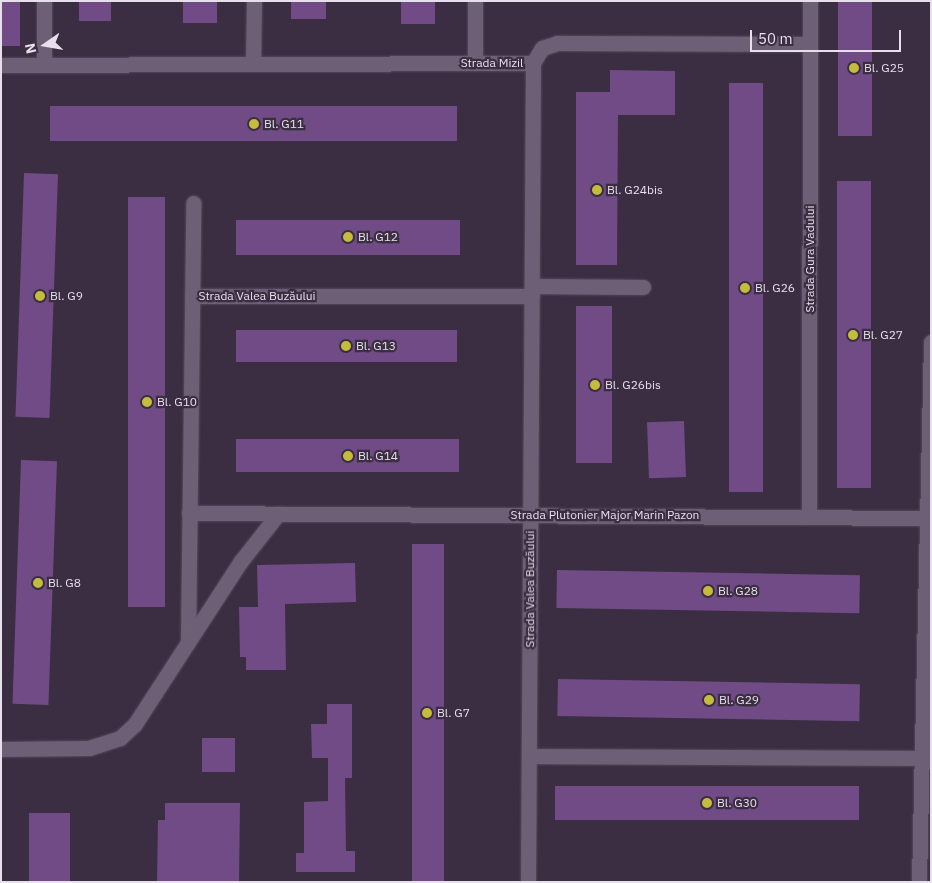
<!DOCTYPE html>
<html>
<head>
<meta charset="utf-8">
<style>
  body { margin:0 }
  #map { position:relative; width:932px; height:883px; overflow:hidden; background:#3b2e42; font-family:"IBM Plex Sans",sans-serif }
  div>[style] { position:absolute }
  .building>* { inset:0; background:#704b85; transform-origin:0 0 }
  .roads { filter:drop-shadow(0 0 1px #554a5c) drop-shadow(0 0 1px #554a5c) }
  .minor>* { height:15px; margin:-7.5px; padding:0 7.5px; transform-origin:7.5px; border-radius:7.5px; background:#6d6076 }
  .dots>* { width:14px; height:14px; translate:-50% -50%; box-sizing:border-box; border:2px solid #3b2e42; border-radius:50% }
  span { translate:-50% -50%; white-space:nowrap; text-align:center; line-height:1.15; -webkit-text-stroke:4.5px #3b2e42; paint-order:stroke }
  .street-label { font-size:12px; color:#e7dfec }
  .poi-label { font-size:12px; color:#e7dfec }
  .left { translate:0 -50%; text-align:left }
  .frame { position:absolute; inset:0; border:2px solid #e7dfec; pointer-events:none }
  .north { position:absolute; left:20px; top:20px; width:50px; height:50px; -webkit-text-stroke:4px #3b2e42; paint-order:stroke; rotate:257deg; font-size:14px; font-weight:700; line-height:20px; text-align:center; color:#e7dfec }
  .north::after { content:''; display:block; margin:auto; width:18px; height:22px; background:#e7dfec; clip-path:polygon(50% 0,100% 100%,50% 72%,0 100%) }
  .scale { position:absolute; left:750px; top:30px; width:151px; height:22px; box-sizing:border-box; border:2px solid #e7dfec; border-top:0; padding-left:6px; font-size:15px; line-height:18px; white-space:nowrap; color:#e7dfec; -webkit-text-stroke:4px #3b2e42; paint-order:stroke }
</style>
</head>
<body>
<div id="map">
  <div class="building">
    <div style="left:1px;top:1px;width:19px;height:45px"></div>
    <div style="left:79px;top:1px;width:32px;height:20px"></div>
    <div style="left:183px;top:1px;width:34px;height:22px"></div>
    <div style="left:291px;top:1px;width:35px;height:18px"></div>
    <div style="left:401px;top:1px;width:34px;height:23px"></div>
    <div style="left:838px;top:1px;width:34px;height:135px"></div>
    <div style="clip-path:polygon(610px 70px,675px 71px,675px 115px,618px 115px,617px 265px,576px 265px,576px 92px,610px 92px)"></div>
    <div style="left:729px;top:83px;width:34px;height:409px"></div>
    <div style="left:50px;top:106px;width:407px;height:35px"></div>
    <div style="left:24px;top:173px;width:34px;height:244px;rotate:2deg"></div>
    <div style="left:837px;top:181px;width:34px;height:307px"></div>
    <div style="left:128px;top:197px;width:37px;height:410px"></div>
    <div style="left:236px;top:220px;width:224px;height:35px"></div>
    <div style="left:612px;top:306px;width:157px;height:36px;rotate:90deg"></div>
    <div style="left:236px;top:330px;width:221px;height:32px"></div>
    <div style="left:684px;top:421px;width:56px;height:37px;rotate:88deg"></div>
    <div style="left:236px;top:439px;width:223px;height:33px"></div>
    <div style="left:21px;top:460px;width:36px;height:244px;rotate:2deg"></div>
    <div style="left:412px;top:544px;width:32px;height:338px"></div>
    <div style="clip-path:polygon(355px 563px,356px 602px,285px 604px,286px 670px,246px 670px,246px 657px,240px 657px,239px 607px,258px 607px,257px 565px)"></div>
    <div style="left:557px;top:570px;width:303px;height:38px;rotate:1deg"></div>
    <div style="left:558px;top:679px;width:302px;height:37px;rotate:1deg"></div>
    <div style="clip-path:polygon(327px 704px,352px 704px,352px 778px,345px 778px,346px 851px,355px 851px,355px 872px,296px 872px,296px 853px,304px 853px,304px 802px,328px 801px,328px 758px,312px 758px,311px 724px,327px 724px)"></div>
    <div style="left:202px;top:738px;width:33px;height:34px"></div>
    <div style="left:555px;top:786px;width:304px;height:34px"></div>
    <div style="clip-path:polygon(165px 803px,240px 803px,239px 882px,157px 882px,158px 820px,165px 820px)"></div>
    <div style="left:29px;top:813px;width:41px;height:69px"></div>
  </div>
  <div class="roads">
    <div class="minor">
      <div style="left:475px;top:63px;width:62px;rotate:-90deg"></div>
      <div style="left:253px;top:64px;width:63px;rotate:-89.1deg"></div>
      <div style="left:1px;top:65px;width:532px;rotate:-0.22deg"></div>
      <div style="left:44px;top:65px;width:64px;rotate:-90deg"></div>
      <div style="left:532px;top:286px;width:111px;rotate:0.5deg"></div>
      <div style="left:192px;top:296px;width:340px"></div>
      <div style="left:189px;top:513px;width:742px;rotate:0.39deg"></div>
      <div style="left:809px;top:517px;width:516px;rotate:-89.89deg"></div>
      <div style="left:188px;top:642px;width:439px;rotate:-89.3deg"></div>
      <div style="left:1px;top:749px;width:88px;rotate:-0.7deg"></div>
      <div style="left:89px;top:748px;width:33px;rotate:-18deg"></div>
      <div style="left:120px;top:738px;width:21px;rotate:-43deg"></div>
      <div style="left:135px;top:724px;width:194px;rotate:-57deg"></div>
      <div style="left:241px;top:561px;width:60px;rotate:-51.8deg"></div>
      <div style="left:529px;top:756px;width:391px;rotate:0.3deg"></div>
      <div style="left:528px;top:882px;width:819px;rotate:-89.65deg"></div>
      <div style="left:533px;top:63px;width:17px;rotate:-59deg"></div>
      <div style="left:542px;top:48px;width:16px;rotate:-18deg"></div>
      <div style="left:557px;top:43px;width:253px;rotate:0.2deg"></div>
      <div style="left:919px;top:882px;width:540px;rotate:-88.73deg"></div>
    </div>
  </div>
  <div class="dots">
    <div style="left:854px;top:68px;background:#c5bc3d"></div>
    <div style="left:254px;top:124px;background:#c5bc3d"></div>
    <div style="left:597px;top:190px;background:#c5bc3d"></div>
    <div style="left:348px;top:237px;background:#c5bc3d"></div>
    <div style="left:745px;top:288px;background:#c5bc3d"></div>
    <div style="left:40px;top:296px;background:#c5bc3d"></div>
    <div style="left:853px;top:335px;background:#c5bc3d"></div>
    <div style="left:346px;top:346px;background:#c5bc3d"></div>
    <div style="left:595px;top:385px;background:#c5bc3d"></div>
    <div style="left:147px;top:402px;background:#c5bc3d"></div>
    <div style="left:348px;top:456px;background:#c5bc3d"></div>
    <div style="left:38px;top:583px;background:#c5bc3d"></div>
    <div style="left:708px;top:591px;background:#c5bc3d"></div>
    <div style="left:709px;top:700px;background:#c5bc3d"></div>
    <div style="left:427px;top:713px;background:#c5bc3d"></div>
    <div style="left:707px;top:803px;background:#c5bc3d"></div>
  </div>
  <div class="street-label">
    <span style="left:492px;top:63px">Strada Mizil</span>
    <span style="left:810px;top:259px;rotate:-90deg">Strada Gura Vadului</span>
    <span style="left:257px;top:296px">Strada Valea Buzăului</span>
    <span style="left:605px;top:515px">Strada Plutonier Major Marin Pazon</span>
    <span style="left:530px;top:589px;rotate:-90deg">Strada Valea Buzăului</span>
  </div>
  <div class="poi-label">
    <span class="left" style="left:864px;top:68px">Bl. G25</span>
    <span class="left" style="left:264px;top:124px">Bl. G11</span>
    <span class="left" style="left:607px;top:190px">Bl. G24bis</span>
    <span class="left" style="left:358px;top:237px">Bl. G12</span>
    <span class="left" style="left:755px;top:288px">Bl. G26</span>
    <span class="left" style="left:50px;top:296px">Bl. G9</span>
    <span class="left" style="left:863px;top:335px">Bl. G27</span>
    <span class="left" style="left:356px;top:346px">Bl. G13</span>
    <span class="left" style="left:605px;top:385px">Bl. G26bis</span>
    <span class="left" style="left:157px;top:402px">Bl. G10</span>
    <span class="left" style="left:358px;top:456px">Bl. G14</span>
    <span class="left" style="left:48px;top:583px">Bl. G8</span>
    <span class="left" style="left:718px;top:591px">Bl. G28</span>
    <span class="left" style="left:719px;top:700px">Bl. G29</span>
    <span class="left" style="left:437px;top:713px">Bl. G7</span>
    <span class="left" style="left:717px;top:803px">Bl. G30</span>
  </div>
  <div class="frame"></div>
  <div class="north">N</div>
  <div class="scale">50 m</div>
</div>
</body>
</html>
